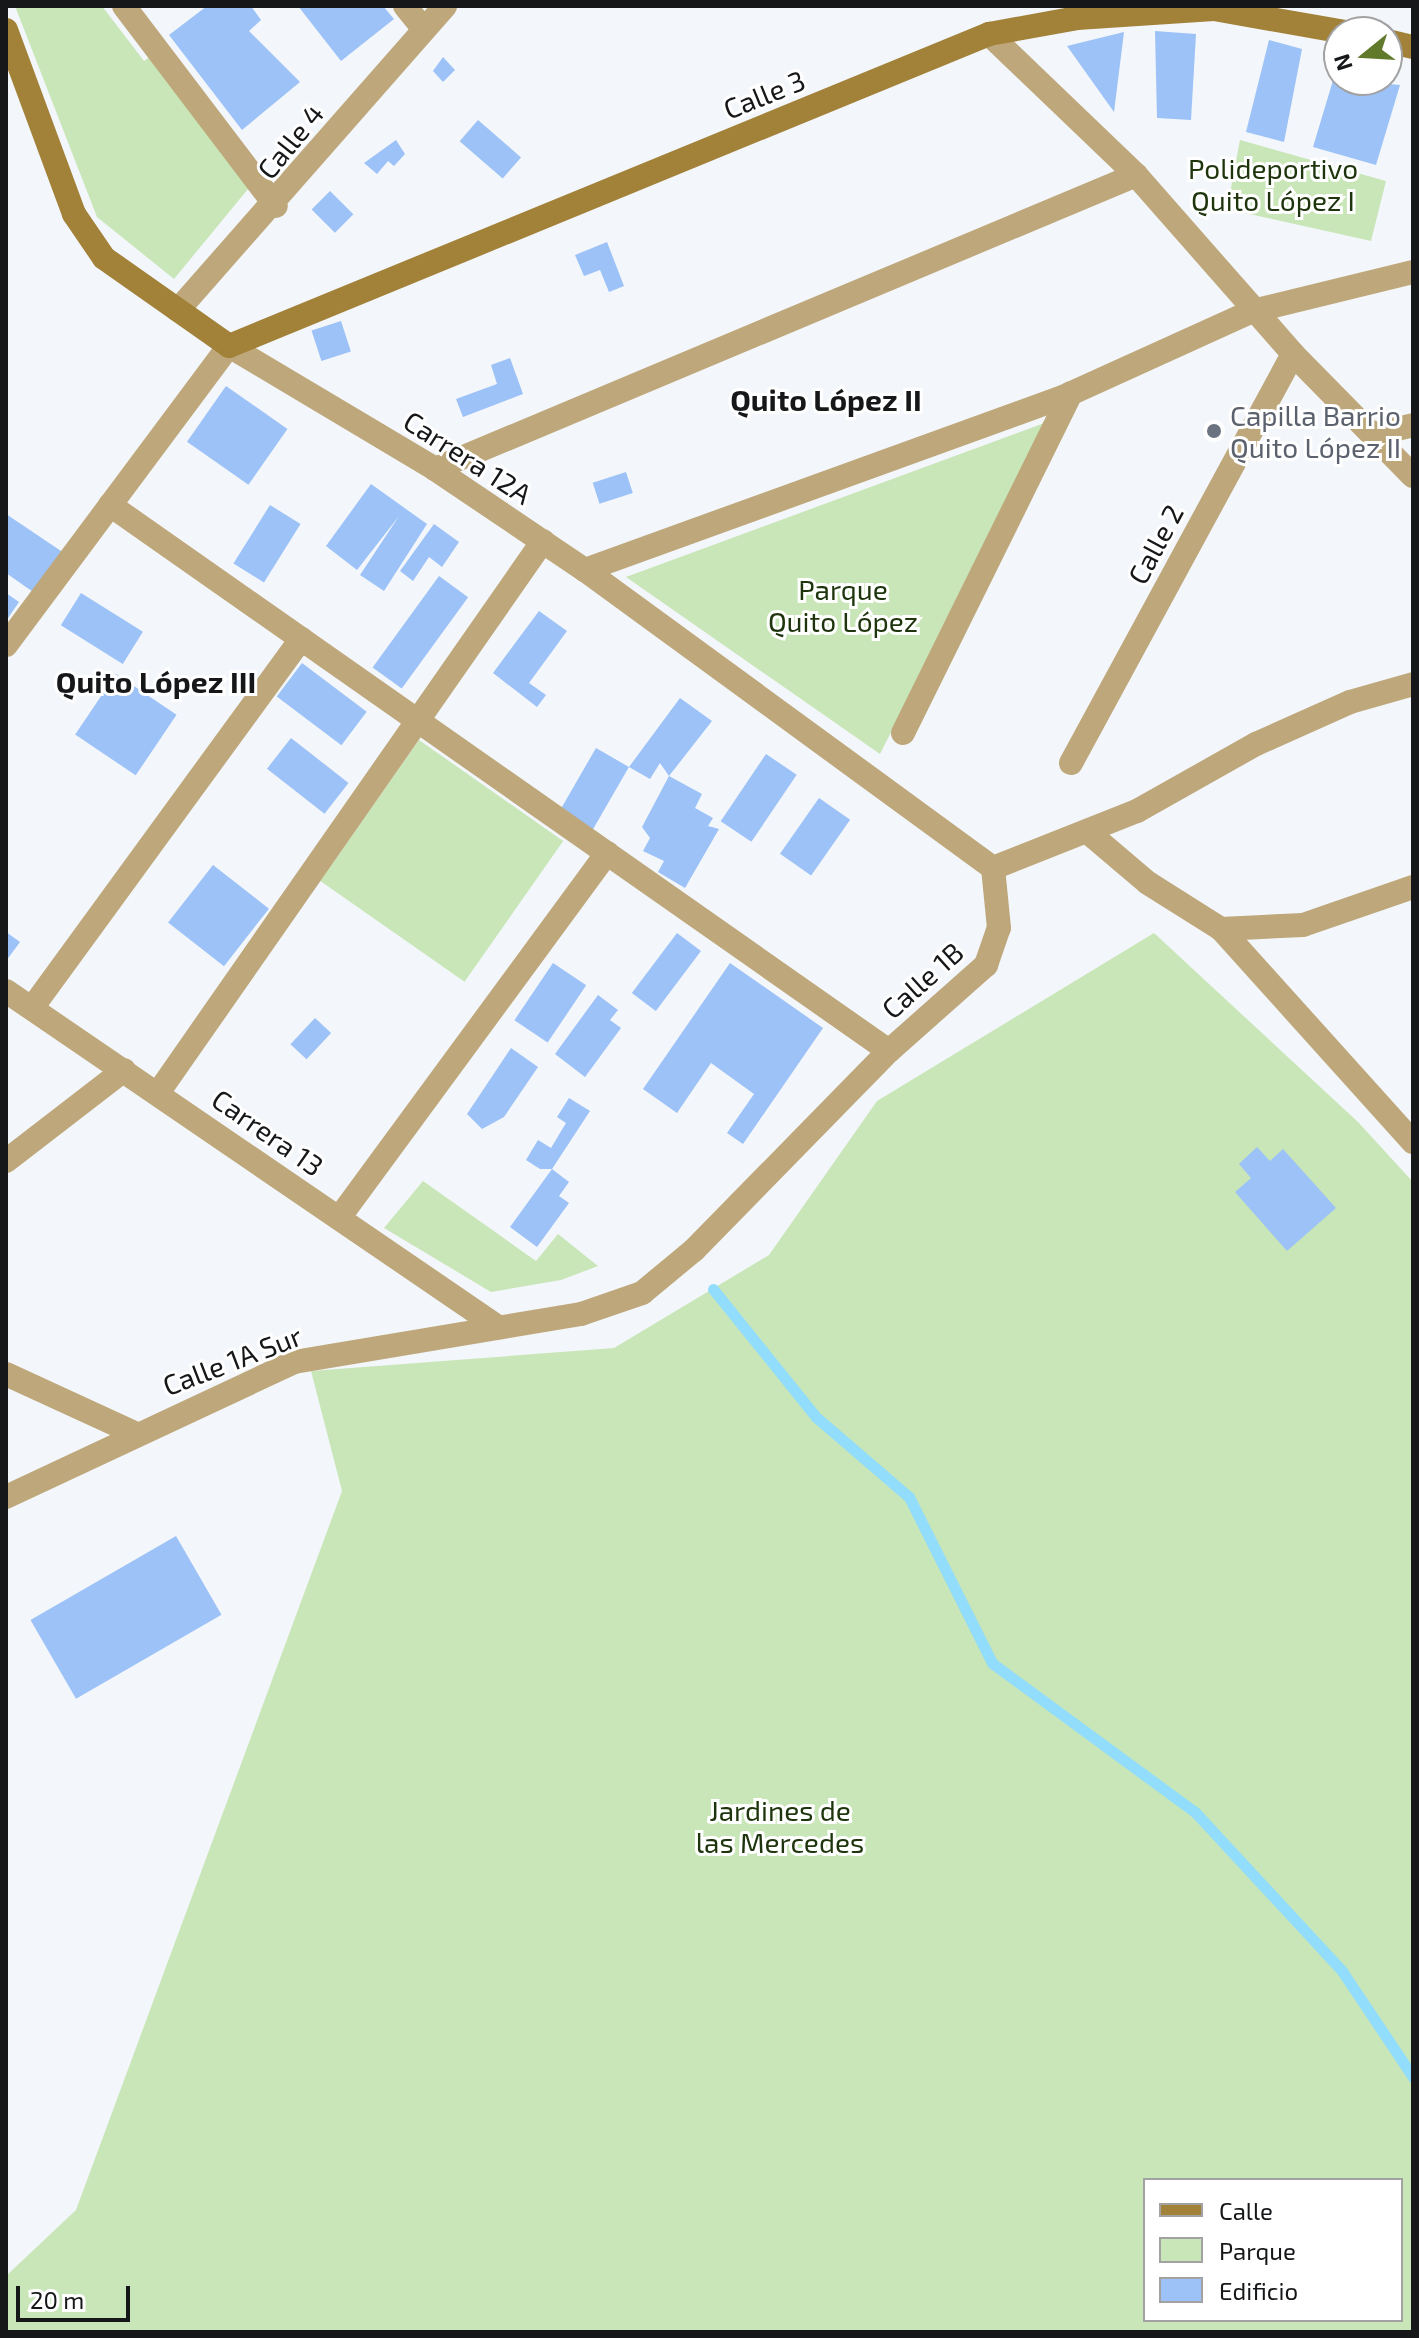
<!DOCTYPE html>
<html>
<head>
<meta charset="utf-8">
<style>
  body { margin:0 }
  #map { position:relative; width:1419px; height:2338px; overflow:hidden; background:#f3f6fa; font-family:"Exo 2",sans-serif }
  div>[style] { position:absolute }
  .green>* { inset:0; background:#c9e6b8; transform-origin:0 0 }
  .stream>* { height:11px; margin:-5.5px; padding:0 5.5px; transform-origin:5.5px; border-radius:5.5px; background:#92ddfc }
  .building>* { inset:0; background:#9cc2f7; transform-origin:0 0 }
  .street>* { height:24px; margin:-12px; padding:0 12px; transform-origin:12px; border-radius:12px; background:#bea87b }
  .secondary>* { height:24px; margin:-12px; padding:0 12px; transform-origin:12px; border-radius:12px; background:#a28138 }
  .dots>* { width:22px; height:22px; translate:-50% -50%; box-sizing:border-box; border:4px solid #fff; border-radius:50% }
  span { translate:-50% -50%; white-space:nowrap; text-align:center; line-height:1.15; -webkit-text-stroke:6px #fff; paint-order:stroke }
  .street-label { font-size:28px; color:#161719 }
  .park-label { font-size:28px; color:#1d340c }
  .worship-label { font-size:28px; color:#5b616d }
  .left { translate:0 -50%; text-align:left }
  .neighbourhood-label { font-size:30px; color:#161719; font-weight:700 }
  .frame { position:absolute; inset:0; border:8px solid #161719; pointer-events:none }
  .legend { position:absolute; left:1143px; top:2178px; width:260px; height:144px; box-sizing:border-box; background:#fff; border:2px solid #a2a2a3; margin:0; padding:10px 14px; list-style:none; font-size:24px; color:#161719 }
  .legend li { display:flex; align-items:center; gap:16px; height:40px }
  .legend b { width:40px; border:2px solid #a2a2a3 }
  .north { position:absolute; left:1323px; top:16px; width:80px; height:80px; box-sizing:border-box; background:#fff; border:2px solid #a2a2a3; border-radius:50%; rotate:252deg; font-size:22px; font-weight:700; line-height:32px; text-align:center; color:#161719 }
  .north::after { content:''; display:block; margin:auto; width:28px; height:36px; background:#60792b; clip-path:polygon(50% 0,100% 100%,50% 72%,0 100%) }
  .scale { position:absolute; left:16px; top:2286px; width:114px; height:36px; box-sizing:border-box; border:4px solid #161719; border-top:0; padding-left:10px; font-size:24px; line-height:28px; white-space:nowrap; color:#161719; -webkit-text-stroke:6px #fff; paint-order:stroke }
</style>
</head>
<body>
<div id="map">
  <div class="green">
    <div style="clip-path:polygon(15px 6px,102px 6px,144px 61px,156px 53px,253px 183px,174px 279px,97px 217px)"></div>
    <div style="clip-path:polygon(1240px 140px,1386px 181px,1371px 241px,1227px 209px)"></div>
    <div style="clip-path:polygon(1047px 422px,880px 754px,626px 577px)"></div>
    <div style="left:419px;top:740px;width:176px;height:172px;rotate:35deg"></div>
    <div style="clip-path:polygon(evenodd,1154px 933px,1358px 1122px,1413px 1182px,1413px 2332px,6px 2332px,6px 2276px,76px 2210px,342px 1491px,311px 1371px,614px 1348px,769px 1255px,877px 1101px,1154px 933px,1145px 2180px,1401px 2180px,1401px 2320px,1145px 2320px,1145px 2180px)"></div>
    <div style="clip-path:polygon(423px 1181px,536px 1261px,558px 1234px,598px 1266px,561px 1280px,491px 1292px,384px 1228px)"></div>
  </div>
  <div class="stream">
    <div style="left:713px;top:1289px;width:164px;rotate:51.2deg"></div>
    <div style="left:816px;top:1417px;width:123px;rotate:40.7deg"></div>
    <div style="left:909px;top:1497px;width:186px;rotate:63.4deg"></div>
    <div style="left:992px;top:1663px;width:252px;rotate:36.3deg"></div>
    <div style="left:1195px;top:1812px;width:217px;rotate:47.2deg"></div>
    <div style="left:1342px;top:1971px;width:128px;rotate:56.2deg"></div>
  </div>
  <div class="building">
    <div style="clip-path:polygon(207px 6px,251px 6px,261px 20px,249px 31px,300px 82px,242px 130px,169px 35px)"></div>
    <div style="clip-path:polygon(298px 6px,383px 6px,394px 19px,341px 61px)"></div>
    <div style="clip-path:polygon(1155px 31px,1196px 34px,1191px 120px,1157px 118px)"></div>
    <div style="clip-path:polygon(1124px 32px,1114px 112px,1067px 46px)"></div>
    <div style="clip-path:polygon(1269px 40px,1302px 49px,1284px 142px,1246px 132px)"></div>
    <div style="clip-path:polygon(443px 57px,455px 70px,443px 82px,433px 71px)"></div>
    <div style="clip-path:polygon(1337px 67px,1339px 80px,1400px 85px,1376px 165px,1313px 147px)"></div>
    <div style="left:478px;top:120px;width:57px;height:28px;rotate:41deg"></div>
    <div style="clip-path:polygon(396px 140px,405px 154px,394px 166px,388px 161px,377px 174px,364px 163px)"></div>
    <div style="left:330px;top:191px;width:33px;height:26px;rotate:45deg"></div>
    <div style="clip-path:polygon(607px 242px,624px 286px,609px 292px,600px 270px,584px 276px,575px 255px)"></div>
    <div style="left:341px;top:321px;width:32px;height:31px;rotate:72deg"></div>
    <div style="clip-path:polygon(510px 358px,523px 394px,463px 417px,456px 399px,497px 384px,491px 365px)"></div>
    <div style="left:226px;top:386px;width:75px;height:68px;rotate:35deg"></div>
    <div style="left:626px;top:472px;width:22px;height:35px;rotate:72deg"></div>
    <div style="clip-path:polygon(371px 484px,427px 524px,384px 591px,360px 575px,399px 516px,357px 570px,326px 546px)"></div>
    <div style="left:270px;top:505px;width:36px;height:69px;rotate:32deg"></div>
    <div style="clip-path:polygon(6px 514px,64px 553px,36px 594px,6px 573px)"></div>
    <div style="clip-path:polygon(434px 524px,459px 542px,442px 567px,429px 557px,413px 581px,400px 571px)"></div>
    <div style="left:439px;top:576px;width:36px;height:113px;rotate:36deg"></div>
    <div style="clip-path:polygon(6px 593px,19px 602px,6px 621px)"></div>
    <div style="left:81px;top:593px;width:73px;height:38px;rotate:32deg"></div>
    <div style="clip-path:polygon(539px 611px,567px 631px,529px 683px,546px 695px,537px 707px,493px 673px)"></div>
    <div style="left:302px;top:663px;width:81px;height:42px;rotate:37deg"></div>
    <div style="left:116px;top:674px;width:73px;height:73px;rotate:34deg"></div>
    <div style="clip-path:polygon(680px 698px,712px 721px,669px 776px,660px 763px,650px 779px,629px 767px)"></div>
    <div style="left:291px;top:738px;width:73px;height:39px;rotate:38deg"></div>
    <div style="left:596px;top:748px;width:38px;height:73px;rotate:30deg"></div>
    <div style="left:766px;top:754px;width:37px;height:81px;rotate:34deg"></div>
    <div style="clip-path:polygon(669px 776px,702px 794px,695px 808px,713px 818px,708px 826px,719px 829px,685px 888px,658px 872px,664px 861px,643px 851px,650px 838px,642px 827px)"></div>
    <div style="left:819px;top:798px;width:38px;height:68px;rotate:35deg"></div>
    <div style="left:213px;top:865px;width:71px;height:73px;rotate:38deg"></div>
    <div style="clip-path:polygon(6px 932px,20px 942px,6px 961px)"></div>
    <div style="left:677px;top:933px;width:30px;height:75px;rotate:37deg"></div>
    <div style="left:553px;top:963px;width:40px;height:69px;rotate:34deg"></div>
    <div style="clip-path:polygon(730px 963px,823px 1028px,743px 1144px,727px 1133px,754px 1094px,711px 1063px,677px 1113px,643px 1089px)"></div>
    <div style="clip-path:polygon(598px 995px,618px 1010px,610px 1020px,621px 1028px,585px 1077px,555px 1054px)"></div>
    <div style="left:315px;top:1018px;width:22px;height:36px;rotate:43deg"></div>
    <div style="clip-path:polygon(511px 1048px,538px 1067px,504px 1117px,482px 1129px,467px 1114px)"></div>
    <div style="clip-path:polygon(569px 1098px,590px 1111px,552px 1169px,540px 1169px,526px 1160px,538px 1140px,551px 1148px,566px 1123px,557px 1117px)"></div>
    <div style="clip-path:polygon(1257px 1147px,1270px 1161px,1283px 1149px,1336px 1208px,1287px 1251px,1235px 1192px,1251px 1178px,1239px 1164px)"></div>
    <div style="clip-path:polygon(552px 1169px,569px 1182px,559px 1196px,569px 1203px,537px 1247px,510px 1227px)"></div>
    <div style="left:176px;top:1536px;width:91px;height:168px;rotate:60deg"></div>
  </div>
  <div class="street">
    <div style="left:124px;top:6px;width:251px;rotate:52.8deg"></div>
    <div style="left:405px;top:6px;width:27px;rotate:51deg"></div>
    <div style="left:989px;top:34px;width:204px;rotate:43.8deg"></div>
    <div style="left:1136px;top:175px;width:238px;rotate:48.7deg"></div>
    <div style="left:1293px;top:354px;width:171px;rotate:45.5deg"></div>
    <div style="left:178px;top:310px;width:405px;rotate:-48.7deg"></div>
    <div style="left:1375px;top:434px;width:39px;rotate:-13deg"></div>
    <div style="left:435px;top:469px;width:760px;rotate:-22.75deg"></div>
    <div style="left:110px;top:505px;width:951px;rotate:35.03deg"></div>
    <div style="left:585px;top:570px;width:508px;rotate:-19.9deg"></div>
    <div style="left:1063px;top:397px;width:209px;rotate:-24.4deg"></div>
    <div style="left:1253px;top:311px;width:165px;rotate:-13.7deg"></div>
    <div style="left:6px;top:645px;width:373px;rotate:-53.3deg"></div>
    <div style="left:229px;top:346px;width:240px;rotate:30.8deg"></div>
    <div style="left:435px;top:469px;width:181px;rotate:34deg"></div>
    <div style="left:585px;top:570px;width:505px;rotate:36.14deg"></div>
    <div style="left:903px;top:733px;width:379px;rotate:-63.7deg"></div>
    <div style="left:1071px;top:763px;width:465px;rotate:-61.5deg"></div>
    <div style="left:1089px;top:833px;width:77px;rotate:40.3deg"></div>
    <div style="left:1148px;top:883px;width:86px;rotate:32.2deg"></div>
    <div style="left:1221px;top:929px;width:82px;rotate:-2.8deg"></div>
    <div style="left:1303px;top:925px;width:116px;rotate:-19.1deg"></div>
    <div style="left:993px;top:868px;width:155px;rotate:-21.6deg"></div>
    <div style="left:1137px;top:811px;width:137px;rotate:-29.4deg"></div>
    <div style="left:1256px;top:744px;width:103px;rotate:-24.1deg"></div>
    <div style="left:1350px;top:702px;width:66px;rotate:-15.9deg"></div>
    <div style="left:1221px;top:929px;width:287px;rotate:48deg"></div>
    <div style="left:6px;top:991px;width:592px;rotate:34.33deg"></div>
    <div style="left:32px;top:1008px;width:457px;rotate:-53.9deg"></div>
    <div style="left:158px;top:1093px;width:673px;rotate:-55.11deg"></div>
    <div style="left:6px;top:1161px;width:149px;rotate:-37.6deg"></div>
    <div style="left:339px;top:1218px;width:453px;rotate:-53.7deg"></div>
    <div style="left:6px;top:1374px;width:141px;rotate:24.7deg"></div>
    <div style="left:6px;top:1497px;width:318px;rotate:-25.1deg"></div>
    <div style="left:294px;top:1362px;width:291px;rotate:-9.5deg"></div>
    <div style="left:581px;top:1314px;width:65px;rotate:-19deg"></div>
    <div style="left:642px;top:1293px;width:67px;rotate:-39.6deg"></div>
    <div style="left:694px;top:1250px;width:279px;rotate:-45.6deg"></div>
    <div style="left:889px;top:1051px;width:130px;rotate:-41.6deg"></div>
    <div style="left:986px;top:965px;width:39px;rotate:-71deg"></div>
    <div style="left:999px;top:928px;width:60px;rotate:-95.7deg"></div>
  </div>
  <div class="secondary">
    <div style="left:6px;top:30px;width:196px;rotate:69.7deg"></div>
    <div style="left:74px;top:214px;width:53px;rotate:55.7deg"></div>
    <div style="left:104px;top:258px;width:153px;rotate:35.1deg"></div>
    <div style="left:229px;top:346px;width:822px;rotate:-22.32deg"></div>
    <div style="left:989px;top:34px;width:89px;rotate:-10.3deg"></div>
    <div style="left:1077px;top:18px;width:137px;rotate:-3.8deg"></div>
    <div style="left:1214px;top:9px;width:132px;rotate:10deg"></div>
    <div style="left:1387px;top:41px;width:27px;rotate:13deg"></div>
  </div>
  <div class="dots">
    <div style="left:1214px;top:431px;background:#6b7280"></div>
  </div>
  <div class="street-label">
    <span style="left:764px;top:94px;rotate:-22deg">Calle 3</span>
    <span style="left:290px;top:141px;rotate:-51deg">Calle 4</span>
    <span style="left:468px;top:457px;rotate:33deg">Carrera 12A</span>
    <span style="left:1155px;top:544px;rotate:-62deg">Calle 2</span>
    <span style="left:922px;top:980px;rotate:-42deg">Calle 1B</span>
    <span style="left:268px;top:1132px;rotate:35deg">Carrera 13</span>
    <span style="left:232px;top:1360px;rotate:-21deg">Calle 1A Sur</span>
  </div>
  <div class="park-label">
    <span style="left:1273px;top:184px">Polideportivo<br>Quito López I</span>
    <span style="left:843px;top:605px">Parque<br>Quito López</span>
    <span style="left:780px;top:1826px">Jardines de<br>las Mercedes</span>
  </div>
  <div class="worship-label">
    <span class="left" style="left:1230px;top:431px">Capilla Barrio<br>Quito López II</span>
  </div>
  <div class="neighbourhood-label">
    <span style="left:826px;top:399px">Quito López II</span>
    <span style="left:156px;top:681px">Quito López III</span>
  </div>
  <div class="frame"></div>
  <ul class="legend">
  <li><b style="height:10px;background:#a28138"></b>Calle</li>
  <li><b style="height:22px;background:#c9e6b8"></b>Parque</li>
  <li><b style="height:22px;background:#9cc2f7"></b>Edificio</li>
  </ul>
  <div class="north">N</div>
  <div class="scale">20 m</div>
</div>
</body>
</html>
